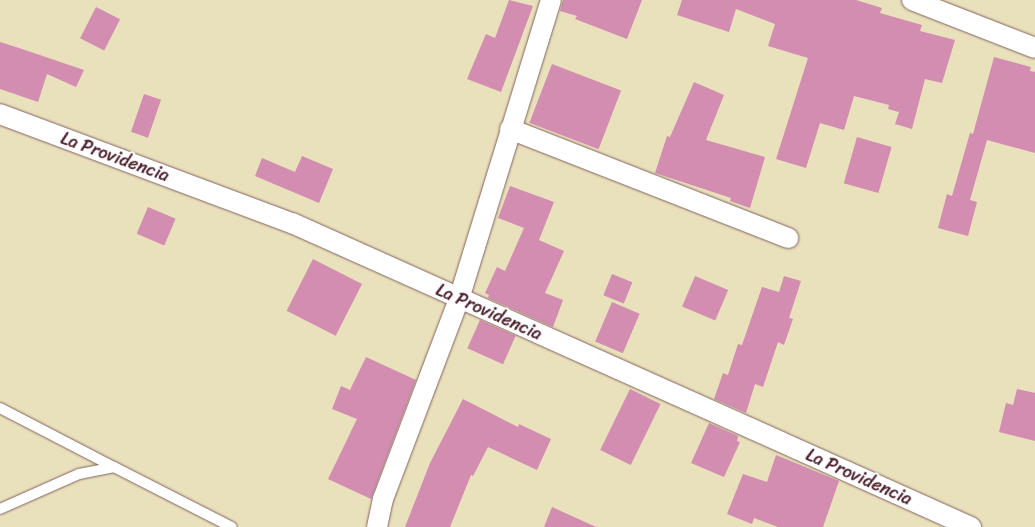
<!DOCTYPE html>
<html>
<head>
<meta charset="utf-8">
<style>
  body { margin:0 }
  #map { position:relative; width:1035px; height:527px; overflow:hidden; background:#e9e0bc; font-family:Sriracha,sans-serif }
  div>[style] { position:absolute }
  .building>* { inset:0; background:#d28db1; transform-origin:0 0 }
  .roads { filter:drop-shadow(0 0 1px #82635e) drop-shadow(0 0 1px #82635e) }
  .lane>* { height:10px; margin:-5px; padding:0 5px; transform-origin:5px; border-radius:5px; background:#fff }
  .street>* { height:20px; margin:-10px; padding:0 10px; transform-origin:10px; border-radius:10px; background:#fff }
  span { translate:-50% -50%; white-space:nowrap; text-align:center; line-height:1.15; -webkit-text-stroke:4px #fff; paint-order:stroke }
  .street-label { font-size:18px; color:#4a1f2b }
</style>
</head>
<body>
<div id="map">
  <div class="building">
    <div style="clip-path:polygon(509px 0,533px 6px,501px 92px,467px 79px,486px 34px,495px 38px)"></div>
    <div style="clip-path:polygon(563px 0,642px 0,627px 39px,575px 19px,577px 16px,560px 11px)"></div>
    <div style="clip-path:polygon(682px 0,856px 0,882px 8px,880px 13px,922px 25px,920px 31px,955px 40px,942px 83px,925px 79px,912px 129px,895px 124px,899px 112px,888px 109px,889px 105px,854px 96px,844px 130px,820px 123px,806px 168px,776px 159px,808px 58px,768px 46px,775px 24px,736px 9px,729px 32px,677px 15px)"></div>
    <div style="left:96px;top:7px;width:27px;height:35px;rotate:27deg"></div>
    <div style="clip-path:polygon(0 42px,22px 49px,84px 70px,76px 87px,47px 74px,38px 102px,0 89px)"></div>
    <div style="clip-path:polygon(994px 57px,1031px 67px,1030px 71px,1035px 72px,1035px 153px,987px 140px,970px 200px,977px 202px,968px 236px,938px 228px,947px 194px,952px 196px,970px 133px,973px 134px)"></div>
    <div style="left:552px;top:64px;width:74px;height:63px;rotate:21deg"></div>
    <div style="clip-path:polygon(694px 82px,724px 95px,706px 140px,765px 157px,750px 208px,730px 201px,731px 198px,655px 173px,667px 136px,670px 137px)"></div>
    <div style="left:144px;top:94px;width:18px;height:40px;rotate:19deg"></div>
    <div style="left:857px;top:137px;width:36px;height:48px;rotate:16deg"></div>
    <div style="clip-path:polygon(302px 156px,333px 169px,319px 203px,255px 176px,262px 158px,295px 172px)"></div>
    <div style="clip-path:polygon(510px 186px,554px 202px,539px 240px,564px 251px,545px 293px,563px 300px,553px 327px,488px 298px,489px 295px,485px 293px,497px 267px,505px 271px,524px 228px,498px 218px)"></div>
    <div style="left:148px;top:207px;width:30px;height:29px;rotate:23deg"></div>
    <div style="left:313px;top:259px;width:55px;height:58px;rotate:27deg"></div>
    <div style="left:612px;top:274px;width:22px;height:23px;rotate:22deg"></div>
    <div style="left:695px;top:276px;width:36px;height:33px;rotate:23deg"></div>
    <div style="clip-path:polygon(784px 276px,801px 281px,789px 318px,793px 319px,784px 345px,778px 342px,763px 387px,755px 384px,746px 413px,714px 399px,723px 373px,728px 375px,738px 344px,742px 345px,762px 287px,779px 292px)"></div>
    <div style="left:612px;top:302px;width:30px;height:43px;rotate:23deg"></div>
    <div style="left:480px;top:320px;width:39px;height:31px;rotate:24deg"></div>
    <div style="clip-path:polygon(366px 357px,416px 380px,371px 499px,328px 479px,357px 419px,332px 409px,341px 386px,350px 390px)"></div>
    <div style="left:630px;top:389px;width:34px;height:68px;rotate:26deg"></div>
    <div style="clip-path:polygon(1017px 389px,1035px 393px,1035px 441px,999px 432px,1006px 403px,1013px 405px)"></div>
    <div style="clip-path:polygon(463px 399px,518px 427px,519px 424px,551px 439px,537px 470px,488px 447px,473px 476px,471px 475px,450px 527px,405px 527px,430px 463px)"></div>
    <div style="clip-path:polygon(709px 423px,738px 436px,737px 441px,740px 442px,724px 477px,691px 463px)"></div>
    <div style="clip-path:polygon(776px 455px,839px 481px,823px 527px,778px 527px,754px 518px,752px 524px,727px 514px,743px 474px,767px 482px)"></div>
    <div style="clip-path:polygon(552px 507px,596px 527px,544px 527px)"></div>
  </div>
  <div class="roads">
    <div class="lane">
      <div style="left:0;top:408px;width:128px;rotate:27.4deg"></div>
      <div style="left:0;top:509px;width:86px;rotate:-23.9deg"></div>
      <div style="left:79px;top:474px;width:36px;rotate:-11deg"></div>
      <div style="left:114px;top:467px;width:132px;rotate:27deg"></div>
    </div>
    <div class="street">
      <div style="left:912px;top:0;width:132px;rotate:21.3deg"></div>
      <div style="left:0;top:114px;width:312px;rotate:20.5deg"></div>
      <div style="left:292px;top:223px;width:744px;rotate:24.12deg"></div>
      <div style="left:510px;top:129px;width:299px;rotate:21.4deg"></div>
      <div style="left:377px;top:527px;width:29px;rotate:-78deg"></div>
      <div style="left:383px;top:499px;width:214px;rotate:-69.2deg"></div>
      <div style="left:459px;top:299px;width:313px;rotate:-72.9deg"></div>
    </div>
  </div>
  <div class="street-label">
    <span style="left:115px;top:157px;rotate:20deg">La Providencia</span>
    <span style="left:489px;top:312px;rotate:24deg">La Providencia</span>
    <span style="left:859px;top:477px;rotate:24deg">La Providencia</span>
  </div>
</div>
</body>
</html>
